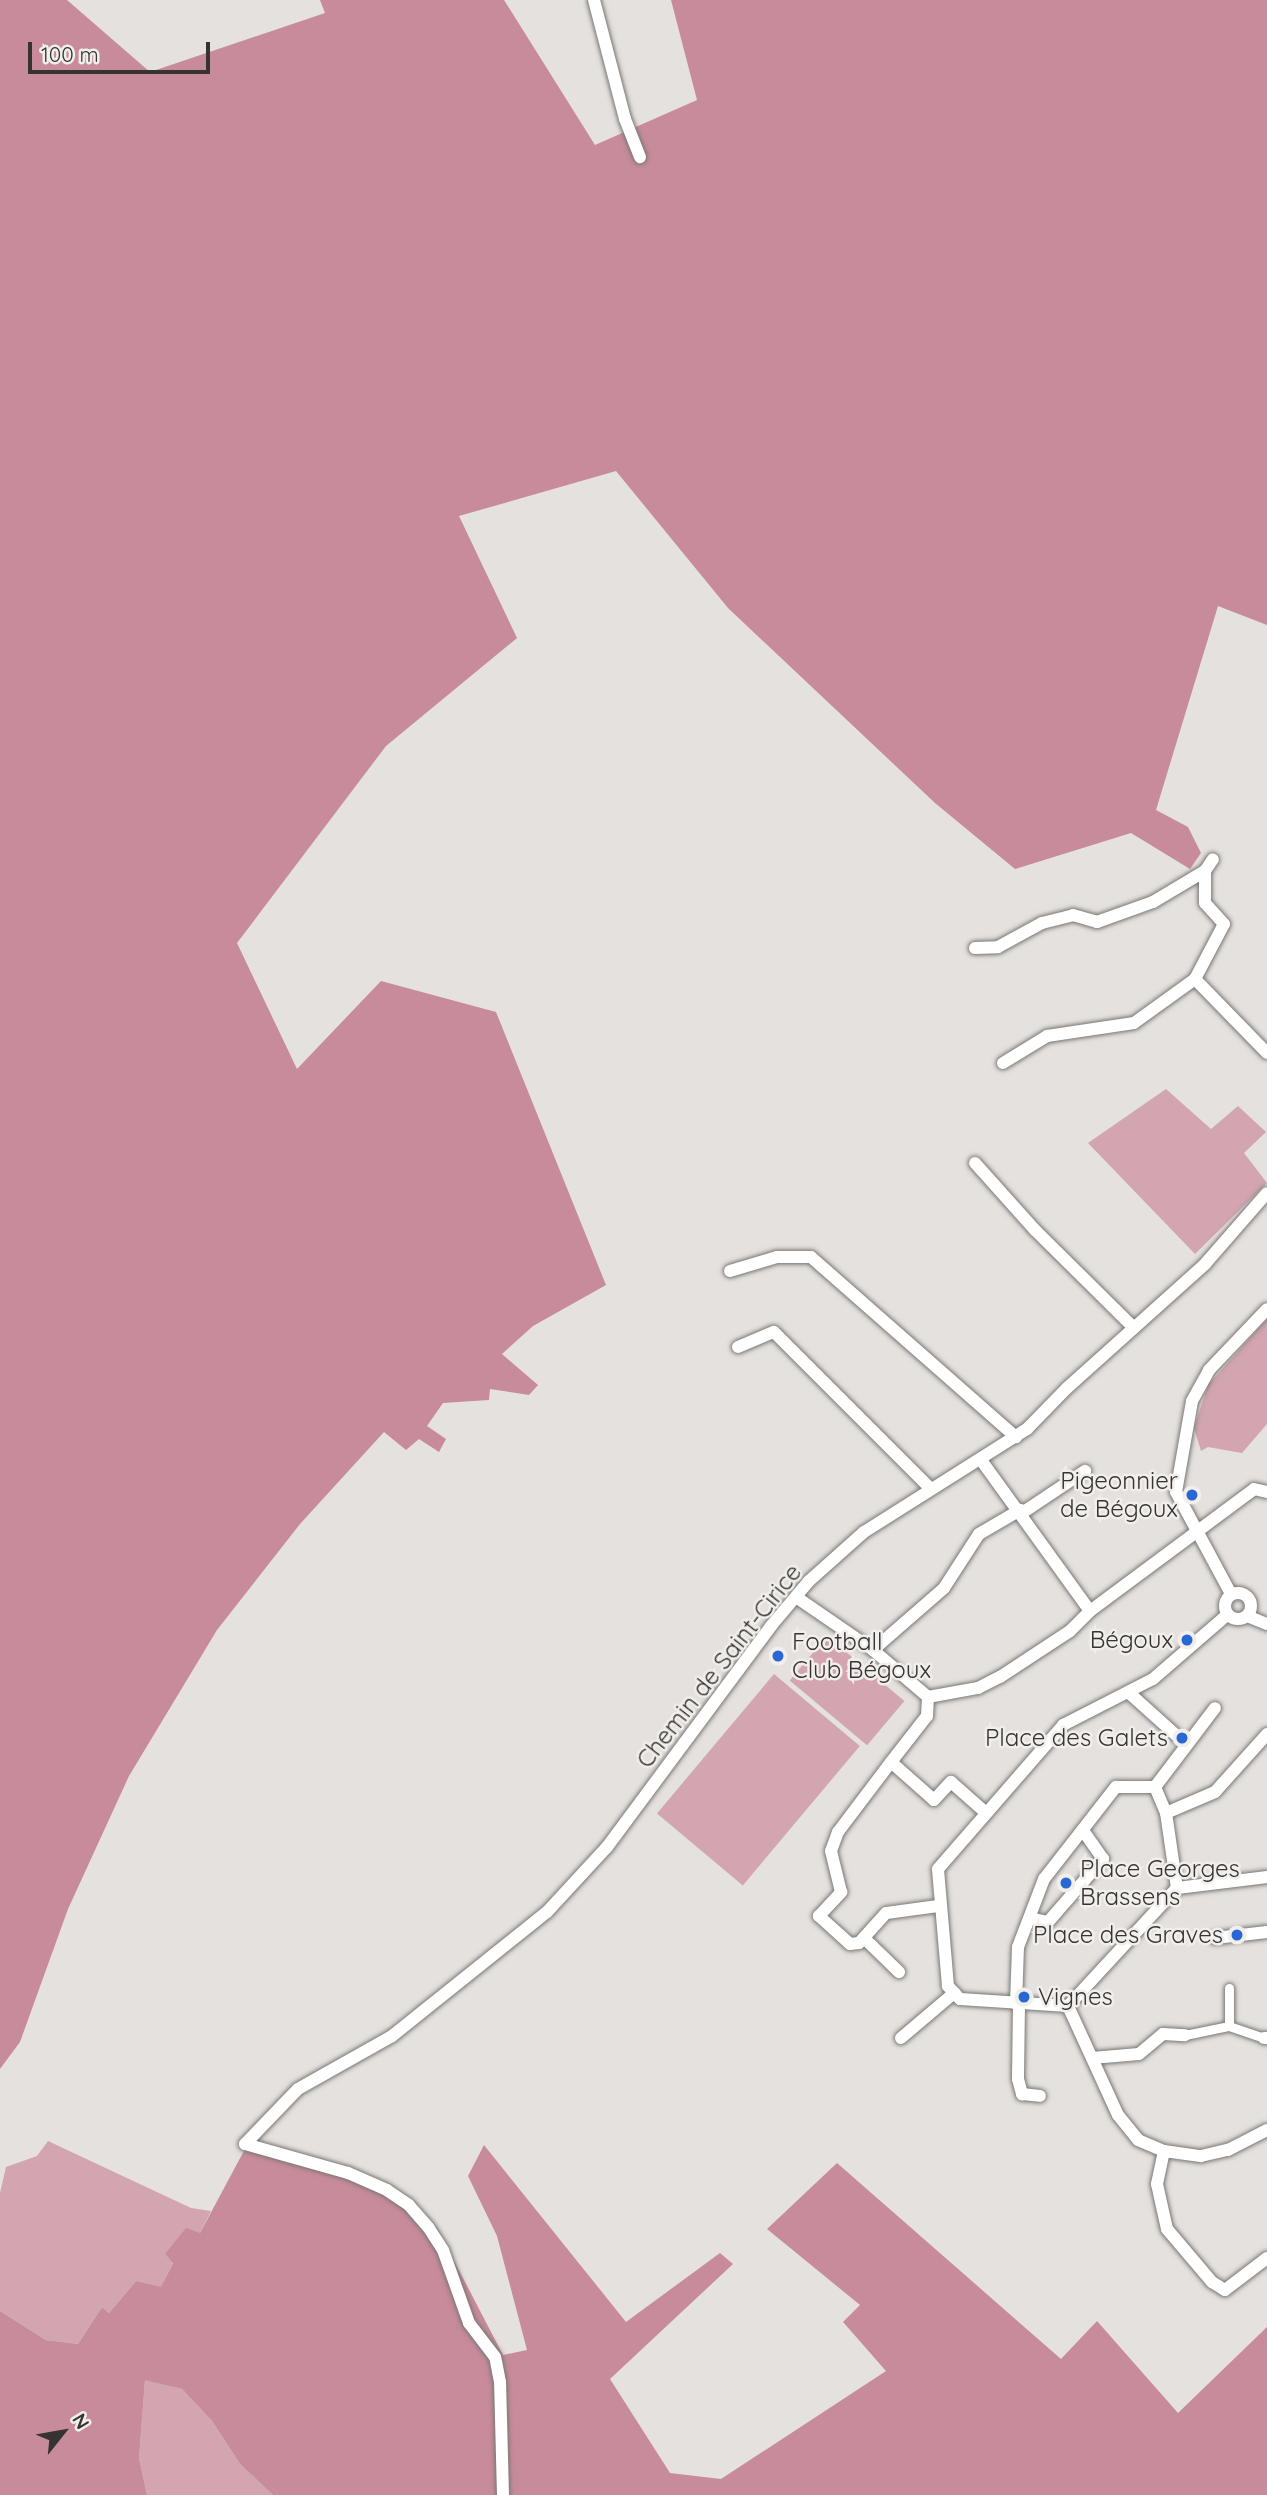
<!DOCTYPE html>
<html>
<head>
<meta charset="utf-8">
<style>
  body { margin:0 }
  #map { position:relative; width:1267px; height:2495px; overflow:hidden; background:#e4e1de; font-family:Quicksand,sans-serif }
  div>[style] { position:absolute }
  .green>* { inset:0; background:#d2a5b0; transform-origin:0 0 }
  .forest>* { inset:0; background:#c88b9b }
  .roads { filter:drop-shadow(0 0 2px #7a7774) drop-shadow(0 0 2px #7a7774) }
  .pedestrian>* { height:9px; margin:-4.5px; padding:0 4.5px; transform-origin:4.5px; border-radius:4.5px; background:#fff }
  .minor>* { height:12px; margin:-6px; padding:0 6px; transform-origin:6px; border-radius:6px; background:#fff }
  .minor>.ring { margin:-6px; padding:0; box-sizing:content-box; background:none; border:12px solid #fff; border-radius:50% }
  .dots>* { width:19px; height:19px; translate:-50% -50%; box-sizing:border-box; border:4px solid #f1eeeb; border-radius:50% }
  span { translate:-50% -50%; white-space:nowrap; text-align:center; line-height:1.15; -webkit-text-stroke:5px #f1eeeb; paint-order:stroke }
  .poi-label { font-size:24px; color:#353433 }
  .right { translate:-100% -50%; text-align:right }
  .left { translate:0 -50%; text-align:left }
  .street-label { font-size:24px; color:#353433 }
  .north { position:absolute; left:28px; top:2397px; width:70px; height:70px; -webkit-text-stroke:5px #f1eeeb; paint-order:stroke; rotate:59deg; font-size:19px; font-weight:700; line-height:28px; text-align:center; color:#353433 }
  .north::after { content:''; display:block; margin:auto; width:24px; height:32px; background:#353433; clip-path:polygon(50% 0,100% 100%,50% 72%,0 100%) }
  .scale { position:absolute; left:28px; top:42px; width:182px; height:32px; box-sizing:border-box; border:4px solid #353433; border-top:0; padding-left:9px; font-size:21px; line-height:24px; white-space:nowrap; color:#353433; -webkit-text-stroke:5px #f1eeeb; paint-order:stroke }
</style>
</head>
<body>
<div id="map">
  <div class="green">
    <div style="clip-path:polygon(1166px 1089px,1211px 1129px,1238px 1106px,1266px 1132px,1244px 1153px,1267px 1183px,1195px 1254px,1088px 1143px)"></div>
    <div style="clip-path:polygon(1267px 1319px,1267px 1424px,1242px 1453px,1208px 1447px,1201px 1451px,1194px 1428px,1208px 1385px)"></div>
    <div style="left:827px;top:1636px;width:101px;height:58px;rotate:40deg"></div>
    <div style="left:774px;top:1674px;width:112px;height:182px;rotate:40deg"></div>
    <div style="clip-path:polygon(48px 2141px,191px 2208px,211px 2211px,200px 2233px,165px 2254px,173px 2262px,161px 2288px,136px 2281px,109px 2313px,102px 2307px,78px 2344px,46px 2340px,0 2311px,0 2193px,6px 2167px,37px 2156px)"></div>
    <div style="clip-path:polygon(145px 2379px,182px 2389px,212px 2421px,240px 2464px,273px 2495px,147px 2495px,139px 2458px)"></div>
  </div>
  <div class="forest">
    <div style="clip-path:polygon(0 0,67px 0,150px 72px,325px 13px,320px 0,504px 0,595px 145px,697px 100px,671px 0,1267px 0,1267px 625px,1218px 606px,1156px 810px,1188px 827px,1201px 853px,1190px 869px,1131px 833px,1015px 869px,935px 803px,728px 608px,616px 471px,459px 516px,517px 638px,386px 746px,237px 943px,297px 1069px,381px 981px,496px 1012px,606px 1285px,533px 1326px,502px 1354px,538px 1385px,529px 1395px,490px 1389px,489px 1400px,443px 1403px,427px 1426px,446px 1439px,439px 1452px,419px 1439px,406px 1450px,384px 1432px,300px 1524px,217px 1630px,129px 1776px,68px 1909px,20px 2042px,0 2069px)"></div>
    <div style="clip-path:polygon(484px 2145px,626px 2322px,720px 2253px,733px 2264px,610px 2379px,670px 2473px,721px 2479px,886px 2371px,843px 2322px,860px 2305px,767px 2229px,837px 2163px,1061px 2359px,1097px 2321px,1178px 2413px,1267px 2327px,1267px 2495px,273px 2495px,240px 2464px,212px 2421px,182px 2389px,145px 2380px,139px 2458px,147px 2495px,0 2495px,0 2311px,46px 2340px,78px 2344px,102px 2307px,109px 2313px,136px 2281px,161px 2287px,173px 2263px,165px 2254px,186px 2228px,200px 2233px,246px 2147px,374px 2187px,437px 2228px,503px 2355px,527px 2350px,497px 2236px,468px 2176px)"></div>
  </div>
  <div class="roads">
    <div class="pedestrian">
      <div style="left:1229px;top:2026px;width:38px;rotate:-90deg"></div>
      <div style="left:1185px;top:2035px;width:45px;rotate:-11.6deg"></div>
      <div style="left:1229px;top:2026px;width:37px;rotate:19deg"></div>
    </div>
    <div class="minor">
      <div style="left:594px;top:0;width:123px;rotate:75.4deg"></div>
      <div style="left:625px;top:119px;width:41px;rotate:68.5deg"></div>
      <div style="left:975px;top:948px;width:23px;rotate:-2deg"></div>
      <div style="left:998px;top:947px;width:50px;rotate:-28.6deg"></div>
      <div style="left:1042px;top:923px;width:32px;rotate:-14deg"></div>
      <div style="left:1073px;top:915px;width:25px;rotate:16deg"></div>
      <div style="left:1097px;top:922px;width:59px;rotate:-19.7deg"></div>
      <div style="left:1153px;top:902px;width:61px;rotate:-30.8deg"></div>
      <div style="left:1205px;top:871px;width:14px;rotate:-56deg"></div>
      <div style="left:1195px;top:979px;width:103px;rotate:45.8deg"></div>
      <div style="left:1003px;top:1063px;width:52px;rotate:-31.5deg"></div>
      <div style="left:1047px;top:1036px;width:88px;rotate:-8.5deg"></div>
      <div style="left:1134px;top:1023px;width:75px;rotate:-35.8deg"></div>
      <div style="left:1195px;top:979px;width:62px;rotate:-62.2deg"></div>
      <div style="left:1224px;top:924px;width:28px;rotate:-132deg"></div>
      <div style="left:1205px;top:903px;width:32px;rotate:-90deg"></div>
      <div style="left:975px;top:1163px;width:90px;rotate:48.2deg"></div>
      <div style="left:1035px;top:1230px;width:139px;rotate:44.7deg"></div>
      <div style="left:730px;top:1271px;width:49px;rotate:-16.6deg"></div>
      <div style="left:777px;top:1257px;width:34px"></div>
      <div style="left:811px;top:1257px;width:273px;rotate:41.3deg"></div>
      <div style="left:738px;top:1347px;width:39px;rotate:-23deg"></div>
      <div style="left:774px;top:1332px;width:222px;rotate:45deg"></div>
      <div style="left:981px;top:1460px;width:186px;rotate:54.2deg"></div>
      <div style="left:1022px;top:1513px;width:76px;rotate:-33.7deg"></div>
      <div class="ring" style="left:1225px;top:1593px;width:14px;height:14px"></div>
      <div style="left:1231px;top:1594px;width:116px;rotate:-118.3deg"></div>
      <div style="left:1176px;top:1492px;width:92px;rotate:-80deg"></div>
      <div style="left:1192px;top:1401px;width:35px;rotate:-61deg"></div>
      <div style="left:1209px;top:1370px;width:84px;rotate:-46.4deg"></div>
      <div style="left:796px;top:1597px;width:93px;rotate:34.5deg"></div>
      <div style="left:873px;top:1650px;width:72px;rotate:40.5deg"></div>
      <div style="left:1247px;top:1616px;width:22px;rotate:22deg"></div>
      <div style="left:873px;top:1650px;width:94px;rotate:-41.1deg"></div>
      <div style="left:944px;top:1588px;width:64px;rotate:-57.1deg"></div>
      <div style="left:979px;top:1534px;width:48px;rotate:-30.3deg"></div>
      <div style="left:1128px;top:1692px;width:78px;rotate:41.9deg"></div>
      <div style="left:891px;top:1762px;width:58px;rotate:-52deg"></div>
      <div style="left:927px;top:1716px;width:19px;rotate:-87deg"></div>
      <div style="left:928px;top:1697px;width:51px;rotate:-10.2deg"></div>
      <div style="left:978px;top:1688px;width:25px;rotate:-27deg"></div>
      <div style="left:1000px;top:1677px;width:84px;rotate:-33.3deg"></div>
      <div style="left:1070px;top:1631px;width:28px;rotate:-45deg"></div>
      <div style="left:1090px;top:1611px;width:204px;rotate:-36.6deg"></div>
      <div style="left:1254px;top:1489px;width:13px;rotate:13deg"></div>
      <div style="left:1155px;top:1787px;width:99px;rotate:-52.8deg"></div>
      <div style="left:1177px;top:1888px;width:76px;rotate:-98.3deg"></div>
      <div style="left:1166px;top:1813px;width:53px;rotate:-23.2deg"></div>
      <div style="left:1215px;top:1792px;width:78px;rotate:-48.1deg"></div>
      <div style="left:938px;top:1906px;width:52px;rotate:172.3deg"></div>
      <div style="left:886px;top:1913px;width:40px;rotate:132deg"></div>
      <div style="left:859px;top:1943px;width:9px;rotate:174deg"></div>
      <div style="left:850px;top:1944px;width:42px;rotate:-137.9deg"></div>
      <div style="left:819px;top:1916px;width:33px;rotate:-47deg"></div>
      <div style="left:841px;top:1892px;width:42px;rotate:-103.7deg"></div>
      <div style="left:831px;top:1851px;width:20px;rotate:-70deg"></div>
      <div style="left:838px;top:1832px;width:88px;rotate:-52.9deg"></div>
      <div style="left:891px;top:1762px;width:57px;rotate:41.5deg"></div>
      <div style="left:934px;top:1800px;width:25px;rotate:-47deg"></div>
      <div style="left:951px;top:1782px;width:45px;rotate:41.4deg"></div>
      <div style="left:1030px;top:1918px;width:18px;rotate:13deg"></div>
      <div style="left:1048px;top:1922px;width:84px;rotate:-48.9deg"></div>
      <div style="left:1103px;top:1859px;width:33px;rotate:-125deg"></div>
      <div style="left:864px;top:1938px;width:49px;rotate:44.2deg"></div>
      <div style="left:1215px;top:1938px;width:52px;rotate:-6.6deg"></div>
      <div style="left:1016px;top:2004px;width:57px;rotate:-88deg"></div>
      <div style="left:1018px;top:1947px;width:73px;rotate:-69.1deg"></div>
      <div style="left:1044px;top:1879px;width:117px;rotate:-52deg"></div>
      <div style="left:1116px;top:1787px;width:39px"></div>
      <div style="left:1155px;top:1787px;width:28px;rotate:67deg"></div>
      <div style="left:1019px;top:2004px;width:75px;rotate:90.8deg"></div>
      <div style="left:1018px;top:2079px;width:16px;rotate:75deg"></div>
      <div style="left:1022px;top:2094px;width:18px;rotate:6deg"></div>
      <div style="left:1068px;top:2006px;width:108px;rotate:-176.3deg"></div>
      <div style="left:960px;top:1999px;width:18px;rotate:-133deg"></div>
      <div style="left:948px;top:1986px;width:117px;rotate:-94.9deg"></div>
      <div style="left:938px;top:1869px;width:191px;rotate:-49deg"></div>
      <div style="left:1063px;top:1725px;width:101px;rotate:-27.1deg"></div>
      <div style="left:1153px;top:1679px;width:99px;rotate:-40.9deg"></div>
      <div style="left:1068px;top:2006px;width:120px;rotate:65.4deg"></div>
      <div style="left:1118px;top:2115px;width:32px;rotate:51deg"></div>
      <div style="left:1138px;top:2140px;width:28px;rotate:23deg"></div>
      <div style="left:1164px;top:2151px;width:37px;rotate:8deg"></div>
      <div style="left:1201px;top:2156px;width:28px;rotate:-13deg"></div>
      <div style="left:1228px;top:2150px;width:44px;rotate:-27.1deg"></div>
      <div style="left:1068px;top:2006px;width:161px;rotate:-47.3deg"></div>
      <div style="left:1177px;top:1888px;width:91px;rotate:-7deg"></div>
      <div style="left:901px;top:2038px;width:70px;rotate:-40.3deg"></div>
      <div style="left:1264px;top:2038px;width:3px"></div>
      <div style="left:1092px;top:2058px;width:47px;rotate:-4.9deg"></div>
      <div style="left:1139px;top:2054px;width:31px;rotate:-40deg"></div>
      <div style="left:1163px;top:2034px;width:22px;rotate:3deg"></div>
      <div style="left:1164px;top:2151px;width:34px;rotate:102deg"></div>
      <div style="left:1157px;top:2184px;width:46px;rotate:77.5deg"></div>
      <div style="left:1167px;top:2229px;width:70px;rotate:49.7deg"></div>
      <div style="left:1212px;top:2282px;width:15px;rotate:32deg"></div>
      <div style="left:1225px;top:2290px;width:53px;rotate:-37.3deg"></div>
      <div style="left:503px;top:2495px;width:113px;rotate:-91.5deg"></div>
      <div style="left:500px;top:2382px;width:25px;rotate:-101deg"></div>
      <div style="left:495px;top:2357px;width:43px;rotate:-127.4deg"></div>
      <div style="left:469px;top:2323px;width:77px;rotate:-109.6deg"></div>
      <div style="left:443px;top:2250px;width:27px;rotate:-123deg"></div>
      <div style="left:428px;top:2227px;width:29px;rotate:-131deg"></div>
      <div style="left:409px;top:2205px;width:27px;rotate:-146deg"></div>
      <div style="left:387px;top:2190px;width:43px;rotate:-156.4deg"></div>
      <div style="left:348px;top:2173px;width:107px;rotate:-164.3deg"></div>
      <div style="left:245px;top:2144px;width:76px;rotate:-46.1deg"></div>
      <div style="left:298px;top:2089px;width:108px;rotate:-29.4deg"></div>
      <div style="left:392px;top:2036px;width:198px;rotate:-38.7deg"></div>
      <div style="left:547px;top:1912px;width:88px;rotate:-47.3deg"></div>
      <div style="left:607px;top:1847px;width:275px;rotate:-53.4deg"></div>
      <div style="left:771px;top:1626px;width:59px;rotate:-49.8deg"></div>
      <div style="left:809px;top:1581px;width:74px;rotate:-41.7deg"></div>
      <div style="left:864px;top:1532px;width:193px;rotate:-32.3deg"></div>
      <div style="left:1027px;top:1429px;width:57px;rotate:-45.7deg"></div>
      <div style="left:1067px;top:1388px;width:186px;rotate:-41.9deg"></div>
      <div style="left:1205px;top:1264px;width:94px;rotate:-48.9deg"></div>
    </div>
  </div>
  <div class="dots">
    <div style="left:1192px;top:1495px;background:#2967d4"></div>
    <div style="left:1187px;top:1640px;background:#2967d4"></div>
    <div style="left:778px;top:1656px;background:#2967d4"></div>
    <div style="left:1182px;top:1738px;background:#2967d4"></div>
    <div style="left:1066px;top:1883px;background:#2967d4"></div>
    <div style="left:1237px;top:1935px;background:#2967d4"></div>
    <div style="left:1024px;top:1997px;background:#2967d4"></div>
  </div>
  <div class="poi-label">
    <span class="right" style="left:1178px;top:1495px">Pigeonnier<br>de Bégoux</span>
    <span class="right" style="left:1173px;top:1640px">Bégoux</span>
    <span class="left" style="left:792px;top:1656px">Football<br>Club Bégoux</span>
    <span class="right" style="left:1168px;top:1738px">Place des Galets</span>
    <span class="left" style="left:1080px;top:1883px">Place Georges<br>Brassens</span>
    <span class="right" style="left:1223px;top:1935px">Place des Graves</span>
    <span class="left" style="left:1038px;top:1997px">Vignes</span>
  </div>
  <div class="street-label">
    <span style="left:719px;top:1666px;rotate:-52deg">Chemin de Saint-Cirice</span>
  </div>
  <div class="north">N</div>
  <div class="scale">100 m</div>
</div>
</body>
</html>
